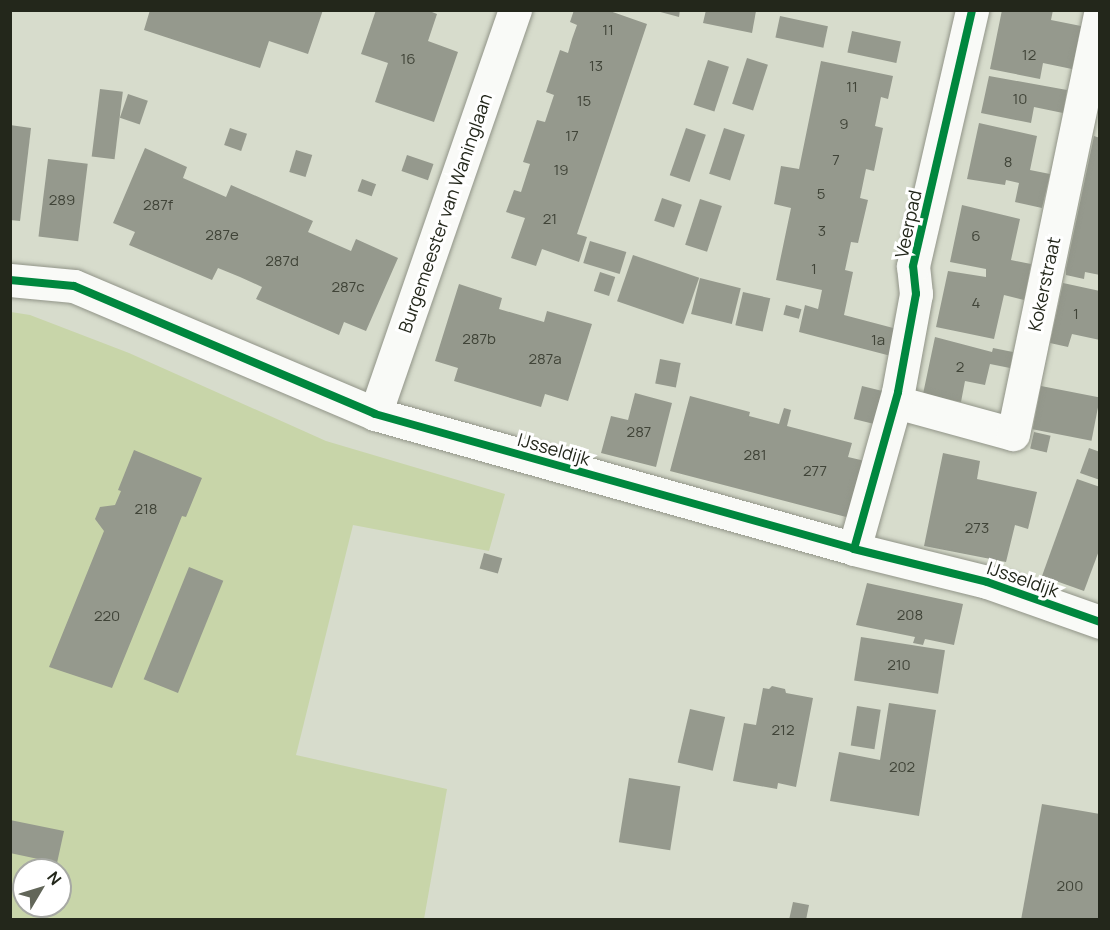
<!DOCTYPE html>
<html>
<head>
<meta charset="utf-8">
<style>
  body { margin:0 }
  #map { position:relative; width:1110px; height:930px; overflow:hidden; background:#d7dccc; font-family:Manrope,sans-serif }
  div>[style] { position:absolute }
  .green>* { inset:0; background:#c8d5a9 }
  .building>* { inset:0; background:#95998d; transform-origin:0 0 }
  .roads { filter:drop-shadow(0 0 2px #919488) drop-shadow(0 0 2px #919488) }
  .minor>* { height:33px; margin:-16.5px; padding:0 16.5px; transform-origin:16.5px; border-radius:16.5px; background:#f9faf7 }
  .cycleway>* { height:8px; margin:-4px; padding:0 4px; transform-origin:4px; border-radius:4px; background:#00873e }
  span { translate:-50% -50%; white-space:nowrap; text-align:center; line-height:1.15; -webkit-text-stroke:6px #fff; paint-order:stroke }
  .number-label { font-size:15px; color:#404438 }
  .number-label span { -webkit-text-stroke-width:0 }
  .street-label { font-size:18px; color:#23271b }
  .frame { position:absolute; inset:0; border:12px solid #23271b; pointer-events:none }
  .north { position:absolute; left:12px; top:858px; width:60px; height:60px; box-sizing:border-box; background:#fff; border:2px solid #a7a9a4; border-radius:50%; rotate:52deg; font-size:16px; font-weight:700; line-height:24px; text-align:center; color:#23271b }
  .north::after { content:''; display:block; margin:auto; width:21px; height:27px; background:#626659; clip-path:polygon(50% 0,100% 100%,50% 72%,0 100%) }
</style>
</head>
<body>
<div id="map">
  <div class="green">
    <div style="clip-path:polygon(evenodd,11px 312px,30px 315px,129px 353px,326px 441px,505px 494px,489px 551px,353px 525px,296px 755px,447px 789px,424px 919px,11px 920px,11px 312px,24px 870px,60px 870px,60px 906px,24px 906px,24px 870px)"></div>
  </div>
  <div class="building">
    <div style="clip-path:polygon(150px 10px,323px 10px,308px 54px,269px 41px,260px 68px,144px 30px)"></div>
    <div style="clip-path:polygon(376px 10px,427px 10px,437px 14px,428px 41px,458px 52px,434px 122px,375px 102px,388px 63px,361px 54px)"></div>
    <div style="clip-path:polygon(574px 10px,607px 10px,647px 24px,577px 234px,587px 237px,579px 262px,542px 249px,536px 266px,511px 258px,525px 218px,506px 212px,514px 190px,521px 192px,530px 164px,523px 162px,537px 120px,545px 122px,554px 95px,546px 92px,560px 50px,568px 53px,572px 39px,577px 25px,570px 22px)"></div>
    <div style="clip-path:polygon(653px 10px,680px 10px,679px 17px)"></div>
    <div style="clip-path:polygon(706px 10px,756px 11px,752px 33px,703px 23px)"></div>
    <div style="clip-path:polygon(1002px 10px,1053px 10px,1051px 20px,1081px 26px,1072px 69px,1043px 63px,1040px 79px,990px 69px)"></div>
    <div style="left:780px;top:16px;width:49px;height:22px;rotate:12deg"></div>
    <div style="left:852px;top:31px;width:50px;height:22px;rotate:12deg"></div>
    <div style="left:747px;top:58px;width:22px;height:48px;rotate:18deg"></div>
    <div style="left:708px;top:60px;width:22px;height:47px;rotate:18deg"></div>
    <div style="clip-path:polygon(821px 61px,893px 76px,888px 99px,881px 97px,875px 126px,883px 128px,874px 171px,866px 169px,860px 198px,868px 200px,858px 243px,851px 242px,845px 270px,853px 272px,844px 315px,897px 329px,891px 356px,799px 332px,805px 305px,818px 309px,822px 290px,776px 280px,791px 208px,774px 204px,781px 166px,799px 169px)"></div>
    <div style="clip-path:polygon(989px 76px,1067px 90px,1063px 113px,1034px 107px,1031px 123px,981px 113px)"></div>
    <div style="left:100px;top:89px;width:23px;height:68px;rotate:7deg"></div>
    <div style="left:128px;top:94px;width:21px;height:25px;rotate:19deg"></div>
    <div style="clip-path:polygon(979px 123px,1037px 136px,1030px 170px,1050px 174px,1042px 208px,1015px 202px,1019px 183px,1006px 180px,1005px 185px,967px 179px)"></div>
    <div style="clip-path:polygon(10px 125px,31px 128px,20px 221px,10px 220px)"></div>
    <div style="left:230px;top:128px;width:18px;height:18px;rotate:19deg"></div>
    <div style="left:686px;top:128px;width:21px;height:50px;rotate:19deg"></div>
    <div style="left:724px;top:128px;width:22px;height:48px;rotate:18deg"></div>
    <div style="clip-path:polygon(1094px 136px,1100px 138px,1100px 275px,1085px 272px,1084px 279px,1066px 275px,1066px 269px)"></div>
    <div style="clip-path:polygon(145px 148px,187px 167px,183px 178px,226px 197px,231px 185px,313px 221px,308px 232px,351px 251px,356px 239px,398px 258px,366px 331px,344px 322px,339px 335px,256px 299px,262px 287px,240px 277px,218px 268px,212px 280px,129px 245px,135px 232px,113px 223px)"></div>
    <div style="left:296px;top:150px;width:17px;height:23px;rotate:17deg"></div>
    <div style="left:407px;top:155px;width:28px;height:17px;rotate:19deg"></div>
    <div style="left:48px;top:159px;width:40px;height:78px;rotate:7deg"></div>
    <div style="left:362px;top:179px;width:15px;height:13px;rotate:20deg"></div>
    <div style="left:662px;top:198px;width:21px;height:24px;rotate:19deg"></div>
    <div style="left:700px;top:199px;width:23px;height:48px;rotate:18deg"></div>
    <div style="clip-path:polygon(962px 205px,1020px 219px,1011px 260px,1031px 264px,1027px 285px,1024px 300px,1004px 295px,994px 339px,936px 327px,948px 271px,986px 277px,986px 269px,950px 262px)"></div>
    <div style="left:590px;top:241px;width:38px;height:23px;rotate:17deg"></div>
    <div style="left:633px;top:255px;width:70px;height:49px;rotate:19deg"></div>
    <div style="left:600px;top:272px;width:16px;height:20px;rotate:18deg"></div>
    <div style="left:700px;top:278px;width:42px;height:37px;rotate:14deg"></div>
    <div style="clip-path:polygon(1063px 283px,1100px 291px,1100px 340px,1072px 334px,1068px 347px,1050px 343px)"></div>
    <div style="clip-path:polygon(459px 284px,502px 298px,499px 309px,544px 322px,547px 311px,592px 324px,568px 401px,545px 394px,541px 407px,454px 381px,458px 368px,435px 361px)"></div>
    <div style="left:743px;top:292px;width:28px;height:34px;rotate:13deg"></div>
    <div style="left:786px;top:305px;width:16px;height:10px;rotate:15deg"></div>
    <div style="clip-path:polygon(935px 337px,992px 352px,993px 348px,1013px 352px,1010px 368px,990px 364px,985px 385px,965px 381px,961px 402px,923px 394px)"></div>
    <div style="left:660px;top:359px;width:21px;height:25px;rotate:11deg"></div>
    <div style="left:862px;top:386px;width:21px;height:34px;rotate:14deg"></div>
    <div style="left:1041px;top:386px;width:60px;height:44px;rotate:11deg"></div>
    <div style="clip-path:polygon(635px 393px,672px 403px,656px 467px,601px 453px,611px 416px,628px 420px)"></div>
    <div style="clip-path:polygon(690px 396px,750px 412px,749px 416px,779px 424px,784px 408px,791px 410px,787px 426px,852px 443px,848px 457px,865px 461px,850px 518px,670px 471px)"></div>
    <div style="left:1034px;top:432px;width:17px;height:17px;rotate:13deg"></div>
    <div style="clip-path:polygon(1089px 448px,1100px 452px,1100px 480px,1080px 473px)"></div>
    <div style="clip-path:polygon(134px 450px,202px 478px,186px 517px,182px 516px,112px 688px,49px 667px,104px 531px,95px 519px,100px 507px,115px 505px,121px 491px,118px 490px)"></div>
    <div style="clip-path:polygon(943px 453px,980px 461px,977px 479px,1037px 492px,1028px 529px,1015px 525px,1006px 562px,924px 546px)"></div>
    <div style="clip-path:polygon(1077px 479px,1100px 487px,1100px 548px,1084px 591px,1042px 576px)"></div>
    <div style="left:484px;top:553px;width:19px;height:16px;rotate:16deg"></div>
    <div style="left:189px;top:567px;width:37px;height:121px;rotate:22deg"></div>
    <div style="clip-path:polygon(867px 583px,963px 604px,954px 645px,925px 639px,923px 645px,913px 643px,915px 637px,856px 625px)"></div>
    <div style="left:861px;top:637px;width:85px;height:44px;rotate:9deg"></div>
    <div style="clip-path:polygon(772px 686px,785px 689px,786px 693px,813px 698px,796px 787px,778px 783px,777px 789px,733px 781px,744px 723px,756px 725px,763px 688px,769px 689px)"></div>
    <div style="clip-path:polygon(889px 703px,936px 710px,919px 816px,830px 801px,839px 752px,880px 760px)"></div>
    <div style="left:857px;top:706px;width:24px;height:40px;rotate:9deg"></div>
    <div style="left:690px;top:709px;width:36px;height:55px;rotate:13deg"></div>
    <div style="left:629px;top:778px;width:52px;height:65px;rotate:9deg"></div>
    <div style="clip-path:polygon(1042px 804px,1100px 814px,1100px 920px,1021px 920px)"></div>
    <div style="clip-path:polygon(10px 820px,64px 831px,57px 863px,10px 853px)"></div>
    <div style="clip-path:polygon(793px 902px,809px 905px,806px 920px,789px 920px)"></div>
  </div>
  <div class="roads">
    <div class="minor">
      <div style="left:10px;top:280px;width:64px;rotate:5.4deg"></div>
      <div style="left:74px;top:286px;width:327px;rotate:23deg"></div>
      <div style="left:375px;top:414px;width:498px;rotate:15.7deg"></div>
      <div style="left:854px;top:549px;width:137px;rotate:13.9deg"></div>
      <div style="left:987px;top:582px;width:120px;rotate:19.5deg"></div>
      <div style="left:896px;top:402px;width:121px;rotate:15.3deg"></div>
      <div style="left:1013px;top:434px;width:428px;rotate:-78.3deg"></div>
      <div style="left:375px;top:414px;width:428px;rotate:-70.9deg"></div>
      <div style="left:854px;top:549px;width:163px;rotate:-74.3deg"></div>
      <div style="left:898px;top:392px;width:100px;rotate:-79.6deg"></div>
      <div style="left:916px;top:294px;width:28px;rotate:-96deg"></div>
      <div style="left:913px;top:266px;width:263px;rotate:-77deg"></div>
    </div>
  </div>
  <div class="cycleway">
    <div style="left:10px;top:280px;width:64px;rotate:5.4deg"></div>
    <div style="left:74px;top:286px;width:327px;rotate:23deg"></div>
    <div style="left:375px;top:414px;width:498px;rotate:15.7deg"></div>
    <div style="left:854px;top:549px;width:137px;rotate:13.9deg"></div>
    <div style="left:987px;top:582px;width:120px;rotate:19.5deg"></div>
    <div style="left:854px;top:549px;width:163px;rotate:-74.3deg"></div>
    <div style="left:898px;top:392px;width:100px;rotate:-79.6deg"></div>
    <div style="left:916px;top:294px;width:28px;rotate:-96deg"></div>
    <div style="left:913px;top:266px;width:263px;rotate:-77deg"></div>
  </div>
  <div class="number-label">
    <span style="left:608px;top:30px">11</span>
    <span style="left:1029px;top:55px">12</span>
    <span style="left:408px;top:59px">16</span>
    <span style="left:596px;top:66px">13</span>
    <span style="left:852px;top:87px">11</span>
    <span style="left:1020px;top:99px">10</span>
    <span style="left:584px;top:101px">15</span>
    <span style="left:844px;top:124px">9</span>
    <span style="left:572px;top:136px">17</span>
    <span style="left:836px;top:160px">7</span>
    <span style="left:1008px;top:162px">8</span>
    <span style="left:561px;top:170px">19</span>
    <span style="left:821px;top:194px">5</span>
    <span style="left:62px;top:200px">289</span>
    <span style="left:158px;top:205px">287f</span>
    <span style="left:550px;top:219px">21</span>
    <span style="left:822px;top:231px">3</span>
    <span style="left:222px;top:235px">287e</span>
    <span style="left:976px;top:236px">6</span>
    <span style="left:282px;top:261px">287d</span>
    <span style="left:814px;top:269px">1</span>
    <span style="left:348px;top:287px">287c</span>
    <span style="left:976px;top:303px">4</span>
    <span style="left:1076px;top:314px">1</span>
    <span style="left:479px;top:339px">287b</span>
    <span style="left:878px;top:340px">1a</span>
    <span style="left:545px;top:359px">287a</span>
    <span style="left:960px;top:367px">2</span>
    <span style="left:639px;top:432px">287</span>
    <span style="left:755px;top:455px">281</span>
    <span style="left:815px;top:471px">277</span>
    <span style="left:146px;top:509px">218</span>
    <span style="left:977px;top:528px">273</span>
    <span style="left:910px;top:615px">208</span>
    <span style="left:107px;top:616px">220</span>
    <span style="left:899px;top:665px">210</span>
    <span style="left:783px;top:730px">212</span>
    <span style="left:902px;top:767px">202</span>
    <span style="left:1070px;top:886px">200</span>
  </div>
  <div class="street-label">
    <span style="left:445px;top:213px;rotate:-71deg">Burgemeester van Waninglaan</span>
    <span style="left:908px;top:224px;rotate:-78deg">Veerpad</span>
    <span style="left:1044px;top:284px;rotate:-78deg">Kokerstraat</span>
    <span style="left:554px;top:449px;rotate:16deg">IJsseldijk</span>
    <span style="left:1023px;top:579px;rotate:19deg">IJsseldijk</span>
  </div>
  <div class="frame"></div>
  <div class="north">N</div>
</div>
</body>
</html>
